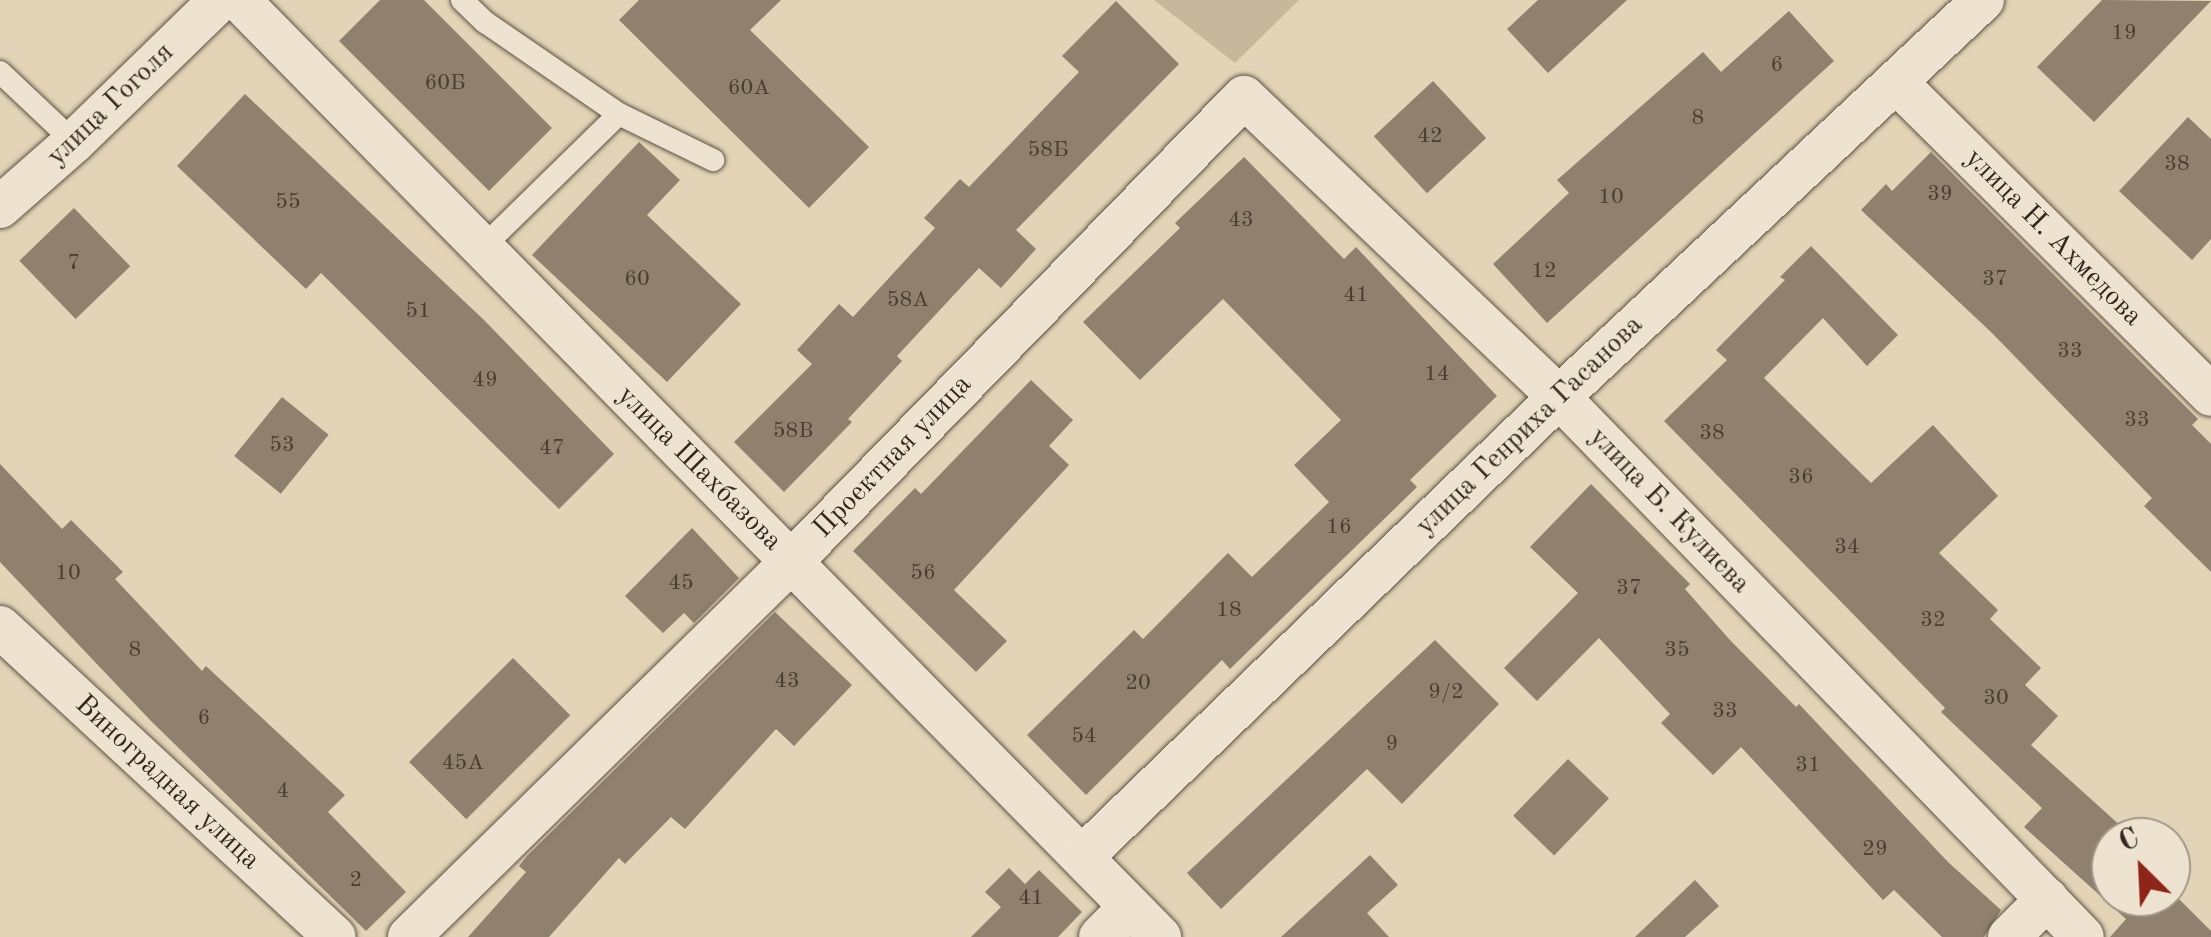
<!DOCTYPE html>
<html>
<head>
<meta charset="utf-8">
<style>
  body { margin:0 }
  #map { position:relative; width:2211px; height:937px; overflow:hidden; background:#e4d4b7; font-family:"Old Standard TT",serif }
  div>[style] { position:absolute }
  .green>* { inset:0; background:#c6b79d }
  .building>* { inset:0; background:#8f816d; transform-origin:0 0 }
  .roads { filter:drop-shadow(0 0 2px #5e5344) drop-shadow(0 0 2px #5e5344) }
  .lane>* { height:22px; margin:-11px; padding:0 11px; transform-origin:11px; border-radius:11px; background:#ede3d0 }
  .street>* { height:42px; margin:-21px; padding:0 21px; transform-origin:21px; border-radius:21px; background:#ede3d0 }
  span { translate:-50% -50%; white-space:nowrap; text-align:center; line-height:1.15; -webkit-text-stroke:8px #ede3d0; paint-order:stroke }
  .number-label { font-size:22px; color:#493e31 }
  .number-label span { -webkit-text-stroke-width:0 }
  .street-label { font-size:28px; color:#32281d }
  .north { position:absolute; left:2091px; top:817px; width:100px; height:100px; box-sizing:border-box; background:#ede3d0; border:2px solid #a29888; border-radius:50%; rotate:336deg; font-size:28px; font-weight:700; line-height:40px; text-align:center; color:#32281d }
  .north::after { content:''; display:block; margin:auto; width:35px; height:45px; background:#8f2418; clip-path:polygon(50% 0,100% 100%,50% 72%,0 100%) }
</style>
</head>
<body>
<div id="map">
  <div class="green">
    <div style="clip-path:polygon(1154px 0,1299px 0,1235px 63px)"></div>
  </div>
  <div class="building">
    <div style="clip-path:polygon(380px 0,424px 0,552px 128px,489px 191px,339px 41px)"></div>
    <div style="clip-path:polygon(639px 0,781px 0,750px 30px,869px 147px,809px 208px,619px 20px)"></div>
    <div style="clip-path:polygon(1538px 0,1627px 0,1548px 73px,1507px 29px)"></div>
    <div style="clip-path:polygon(2102px 0,2211px 1px,2094px 122px,2037px 67px)"></div>
    <div style="clip-path:polygon(1116px 1px,1179px 64px,1016px 230px,1036px 249px,1001px 288px,979px 268px,897px 356px,902px 361px,848px 419px,852px 422px,784px 492px,734px 442px,812px 364px,797px 350px,839px 304px,853px 317px,935px 228px,924px 218px,960px 179px,969px 187px,1079px 72px,1062px 56px)"></div>
    <div style="clip-path:polygon(1789px 11px,1834px 61px,1547px 323px,1493px 264px,1569px 193px,1557px 180px,1703px 52px,1721px 72px)"></div>
    <div style="left:1433px;top:81px;width:78px;height:81px;rotate:47deg"></div>
    <div style="clip-path:polygon(245px 94px,484px 320px,614px 454px,559px 509px,321px 273px,306px 289px,177px 166px)"></div>
    <div style="clip-path:polygon(2188px 117px,2211px 139px,2211px 239px,2192px 260px,2119px 191px)"></div>
    <div style="clip-path:polygon(639px 142px,680px 180px,647px 215px,741px 304px,667px 382px,532px 255px)"></div>
    <div style="clip-path:polygon(1931px 152px,2198px 419px,2192px 425px,2211px 444px,2211px 572px,2144px 506px,2152px 498px,1992px 333px,1861px 210px,1886px 184px,1892px 191px)"></div>
    <div style="clip-path:polygon(1244px 157px,1344px 259px,1356px 247px,1497px 396px,1410px 480px,1417px 487px,1230px 669px,1222px 660px,1086px 795px,1027px 735px,1134px 630px,1143px 639px,1228px 553px,1252px 577px,1329px 502px,1294px 465px,1341px 420px,1223px 299px,1140px 380px,1083px 322px,1180px 228px,1175px 223px)"></div>
    <div style="left:74px;top:208px;width:81px;height:76px;rotate:46deg"></div>
    <div style="clip-path:polygon(1811px 246px,1898px 335px,1867px 366px,1823px 318px,1764px 378px,1871px 483px,1933px 425px,1998px 496px,1939px 553px,1998px 610px,1990px 619px,2041px 668px,2025px 685px,2058px 716px,2031px 745px,2133px 837px,2111px 837px,2111px 897px,2171px 897px,2171px 891px,2211px 931px,2211px 937px,2110px 937px,2126px 919px,2024px 827px,2042px 808px,1941px 712px,1945px 708px,1664px 421px,1727px 360px,1716px 350px,1785px 280px,1780px 277px)"></div>
    <div style="clip-path:polygon(1031px 380px,1073px 420px,1049px 446px,1069px 465px,954px 590px,1007px 641px,976px 672px,853px 551px,915px 488px,921px 494px)"></div>
    <div style="left:282px;top:397px;width:60px;height:76px;rotate:39deg"></div>
    <div style="clip-path:polygon(0 464px,62px 529px,71px 520px,123px 572px,115px 579px,202px 671px,206px 666px,345px 795px,328px 812px,406px 892px,366px 931px,151px 721px,0 562px)"></div>
    <div style="clip-path:polygon(1591px 484px,1690px 584px,1685px 589px,1729px 639px,1796px 707px,1799px 704px,1948px 862px,2001px 910px,1984px 937px,1942px 937px,1894px 890px,1883px 900px,1741px 747px,1713px 775px,1661px 723px,1670px 714px,1599px 638px,1537px 701px,1504px 668px,1578px 593px,1530px 547px)"></div>
    <div style="clip-path:polygon(692px 528px,739px 578px,694px 623px,684px 613px,663px 633px,625px 596px)"></div>
    <div style="clip-path:polygon(775px 612px,852px 685px,794px 746px,776px 729px,685px 829px,671px 817px,625px 864px,619px 858px,549px 937px,468px 937px,526px 872px,519px 866px,527px 856px)"></div>
    <div style="clip-path:polygon(1435px 640px,1499px 704px,1402px 804px,1367px 769px,1221px 909px,1187px 873px)"></div>
    <div style="left:513px;top:658px;width:81px;height:147px;rotate:45deg"></div>
    <div style="left:1568px;top:759px;width:57px;height:79px;rotate:44deg"></div>
    <div style="clip-path:polygon(1370px 855px,1398px 885px,1367px 913px,1389px 937px,1281px 937px)"></div>
    <div style="clip-path:polygon(1009px 868px,1025px 884px,1039px 870px,1082px 912px,1058px 937px,971px 937px,1001px 907px,985px 892px)"></div>
    <div style="clip-path:polygon(1695px 880px,1719px 906px,1685px 937px,1635px 937px)"></div>
  </div>
  <div class="roads">
    <div class="lane">
      <div style="left:462px;top:0;width:32px;rotate:44deg"></div>
      <div style="left:485px;top:22px;width:163px;rotate:34.5deg"></div>
      <div style="left:619px;top:114px;width:105px;rotate:26.1deg"></div>
      <div style="left:0;top:72px;width:102px;rotate:43.4deg"></div>
      <div style="left:480px;top:250px;width:194px;rotate:-44.4deg"></div>
    </div>
    <div class="street">
      <div style="left:239px;top:0;width:1314px;rotate:45.49deg"></div>
      <div style="left:1896px;top:82px;width:444px;rotate:44.8deg"></div>
      <div style="left:0;top:207px;width:98px;rotate:-41.3deg"></div>
      <div style="left:74px;top:142px;width:204px;rotate:-44.2deg"></div>
      <div style="left:0;top:627px;width:456px;rotate:42.8deg"></div>
      <div style="left:1082px;top:857px;width:663px;rotate:-43.96deg"></div>
      <div style="left:1559px;top:397px;width:581px;rotate:-43.12deg"></div>
      <div style="left:409px;top:937px;width:535px;rotate:-44.47deg"></div>
      <div style="left:791px;top:562px;width:649px;rotate:-45.75deg"></div>
      <div style="left:1244px;top:97px;width:435px;rotate:43.6deg"></div>
      <div style="left:1559px;top:397px;width:752px;rotate:45.86deg"></div>
      <div style="left:1100px;top:937px;width:42px;rotate:-45deg"></div>
      <div style="left:2009px;top:937px;width:54px;rotate:-45deg"></div>
    </div>
  </div>
  <div class="number-label">
    <span style="left:2124px;top:34px">19</span>
    <span style="left:1777px;top:66px">6</span>
    <span style="left:445px;top:84px">60Б</span>
    <span style="left:749px;top:89px">60А</span>
    <span style="left:1698px;top:119px">8</span>
    <span style="left:1430px;top:137px">42</span>
    <span style="left:1048px;top:151px">58Б</span>
    <span style="left:2177px;top:165px">38</span>
    <span style="left:1940px;top:195px">39</span>
    <span style="left:1611px;top:198px">10</span>
    <span style="left:288px;top:203px">55</span>
    <span style="left:1241px;top:221px">43</span>
    <span style="left:74px;top:264px">7</span>
    <span style="left:1544px;top:272px">12</span>
    <span style="left:637px;top:280px">60</span>
    <span style="left:1995px;top:280px">37</span>
    <span style="left:1356px;top:296px">41</span>
    <span style="left:908px;top:301px">58А</span>
    <span style="left:418px;top:312px">51</span>
    <span style="left:2070px;top:352px">33</span>
    <span style="left:1437px;top:375px">14</span>
    <span style="left:485px;top:381px">49</span>
    <span style="left:2137px;top:421px">33</span>
    <span style="left:793px;top:432px">58В</span>
    <span style="left:1712px;top:434px">38</span>
    <span style="left:282px;top:446px">53</span>
    <span style="left:552px;top:449px">47</span>
    <span style="left:1801px;top:478px">36</span>
    <span style="left:1339px;top:528px">16</span>
    <span style="left:1847px;top:548px">34</span>
    <span style="left:68px;top:574px">10</span>
    <span style="left:923px;top:574px">56</span>
    <span style="left:681px;top:584px">45</span>
    <span style="left:1629px;top:589px">37</span>
    <span style="left:1229px;top:611px">18</span>
    <span style="left:1933px;top:621px">32</span>
    <span style="left:135px;top:651px">8</span>
    <span style="left:1677px;top:651px">35</span>
    <span style="left:787px;top:682px">43</span>
    <span style="left:1138px;top:684px">20</span>
    <span style="left:1446px;top:693px">9/2</span>
    <span style="left:1996px;top:699px">30</span>
    <span style="left:1725px;top:712px">33</span>
    <span style="left:204px;top:719px">6</span>
    <span style="left:1084px;top:737px">54</span>
    <span style="left:1392px;top:745px">9</span>
    <span style="left:463px;top:764px">45А</span>
    <span style="left:1808px;top:766px">31</span>
    <span style="left:283px;top:792px">4</span>
    <span style="left:1875px;top:850px">29</span>
    <span style="left:356px;top:881px">2</span>
    <span style="left:1031px;top:899px">41</span>
  </div>
  <div class="street-label">
    <span style="left:111px;top:105px;rotate:-44deg">улица Гоголя</span>
    <span style="left:2053px;top:238px;rotate:45deg">улица Н. Ахмедова</span>
    <span style="left:1530px;top:426px;rotate:-44deg">улица Генриха Гасанова</span>
    <span style="left:893px;top:457px;rotate:-46deg">Проектная улица</span>
    <span style="left:699px;top:469px;rotate:45deg">улица Шахбазова</span>
    <span style="left:1669px;top:511px;rotate:46deg">улица Б. Кулиева</span>
    <span style="left:167px;top:783px;rotate:43deg">Виноградная улица</span>
  </div>
  <div class="north">С</div>
</div>
</body>
</html>
